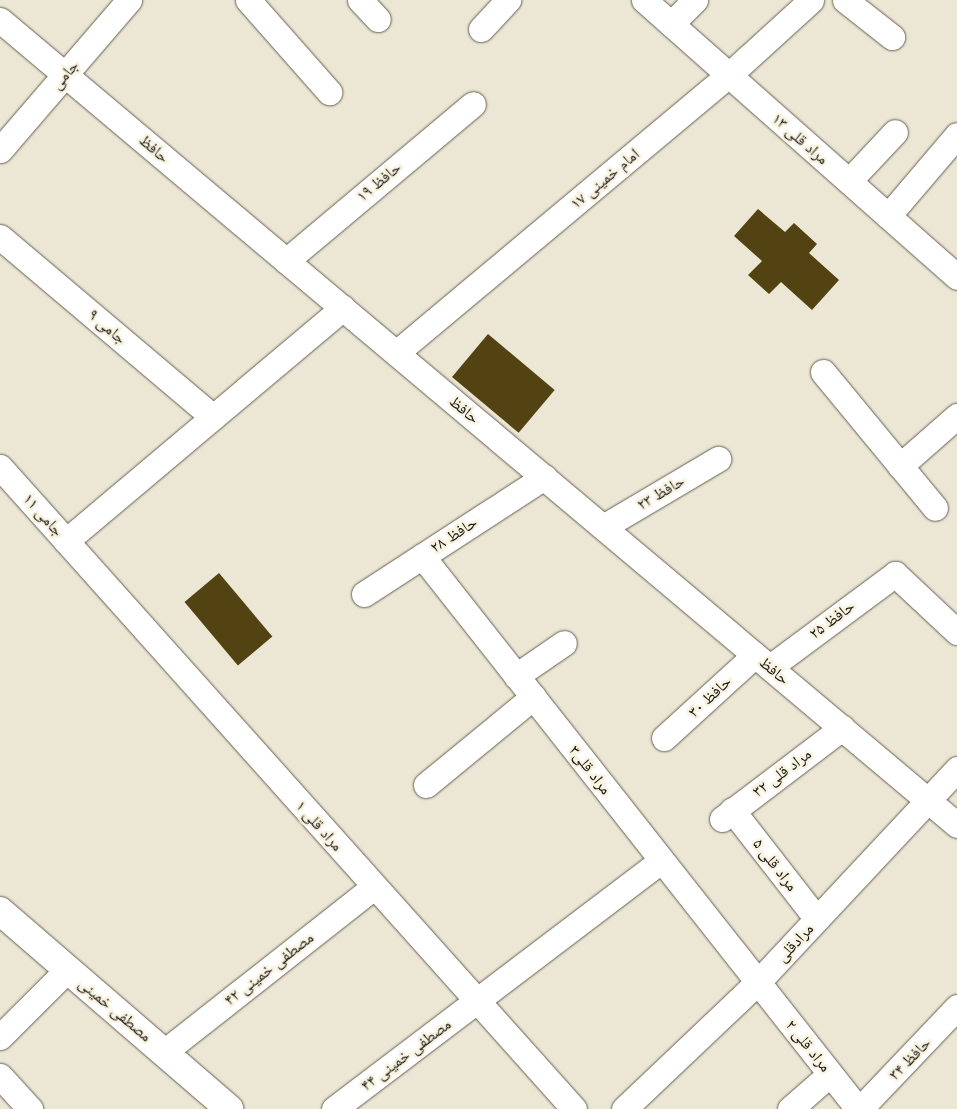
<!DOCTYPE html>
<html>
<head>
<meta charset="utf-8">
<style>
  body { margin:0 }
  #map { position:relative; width:957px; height:1109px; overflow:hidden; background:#ece6d5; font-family:Montserrat,"Noto Naskh Arabic",sans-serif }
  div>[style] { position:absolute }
  .building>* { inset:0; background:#534312; transform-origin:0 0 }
  .roads { filter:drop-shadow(0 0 1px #656051) drop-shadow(0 0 1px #656051) }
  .minor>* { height:25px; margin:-12.5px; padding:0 12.5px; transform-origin:12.5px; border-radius:12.5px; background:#fff }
  .major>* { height:28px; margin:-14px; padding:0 14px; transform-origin:14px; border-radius:14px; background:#fff }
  span { translate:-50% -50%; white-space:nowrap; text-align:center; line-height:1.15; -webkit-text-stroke:5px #f9f3e2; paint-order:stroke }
  .street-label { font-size:16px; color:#181610 }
</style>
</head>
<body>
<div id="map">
  <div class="building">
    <div style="clip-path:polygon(758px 209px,785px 232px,794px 223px,817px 244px,809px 253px,839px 280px,812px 310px,781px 282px,769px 294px,748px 275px,762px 261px,734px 236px)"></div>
    <div style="left:488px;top:334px;width:87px;height:56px;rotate:40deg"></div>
    <div style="left:219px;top:573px;width:83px;height:45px;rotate:50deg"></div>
  </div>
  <div class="roads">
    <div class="minor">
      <div style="left:248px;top:0;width:123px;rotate:48.6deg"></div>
      <div style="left:360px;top:0;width:26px;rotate:47deg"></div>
      <div style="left:644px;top:0;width:418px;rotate:41.5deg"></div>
      <div style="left:845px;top:0;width:60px;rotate:38.2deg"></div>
      <div style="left:0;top:20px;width:1251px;rotate:40.07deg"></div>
      <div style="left:671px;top:24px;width:34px;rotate:-45deg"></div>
      <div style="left:481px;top:29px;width:40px;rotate:-47deg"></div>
      <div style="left:0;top:150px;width:198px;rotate:-49.3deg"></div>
      <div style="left:849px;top:181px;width:67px;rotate:-46.8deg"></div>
      <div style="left:888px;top:216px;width:106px;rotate:-49.6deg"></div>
      <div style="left:0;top:237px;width:279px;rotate:40.2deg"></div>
      <div style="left:286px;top:261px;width:244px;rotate:-40deg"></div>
      <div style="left:396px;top:353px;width:434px;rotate:-39.9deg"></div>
      <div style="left:729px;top:75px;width:111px;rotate:-42.4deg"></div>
      <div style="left:823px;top:372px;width:176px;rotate:50.5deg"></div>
      <div style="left:900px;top:466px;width:76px;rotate:-41.3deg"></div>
      <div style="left:0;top:467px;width:861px;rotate:48.2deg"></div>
      <div style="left:603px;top:527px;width:134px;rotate:-30.6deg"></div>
      <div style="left:66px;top:541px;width:362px;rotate:-40.1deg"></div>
      <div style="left:422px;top:556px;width:704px;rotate:51.75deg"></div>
      <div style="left:364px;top:594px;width:215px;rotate:-33deg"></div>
      <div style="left:770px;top:667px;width:156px;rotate:-36.6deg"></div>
      <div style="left:895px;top:574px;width:85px;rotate:43.1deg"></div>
      <div style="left:516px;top:676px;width:58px;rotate:-34.5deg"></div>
      <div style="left:664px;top:738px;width:123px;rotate:-42.4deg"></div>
      <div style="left:426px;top:785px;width:139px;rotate:-39.4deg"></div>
      <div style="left:732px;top:810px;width:138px;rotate:52.1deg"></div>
      <div style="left:722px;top:819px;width:151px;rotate:-37.2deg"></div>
      <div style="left:0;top:1037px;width:95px;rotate:-45deg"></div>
      <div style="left:164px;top:1052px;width:267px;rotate:-38.2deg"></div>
      <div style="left:0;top:1076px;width:45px;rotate:47.7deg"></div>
      <div style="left:334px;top:1109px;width:410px;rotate:-37.2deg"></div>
      <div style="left:624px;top:1109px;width:183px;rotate:-43.5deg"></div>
      <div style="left:757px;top:983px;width:293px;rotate:-46.9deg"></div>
      <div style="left:790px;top:1109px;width:53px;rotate:-41.2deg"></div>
      <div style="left:860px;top:1109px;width:141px;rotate:-46.4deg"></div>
    </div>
    <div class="major">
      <div style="left:0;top:911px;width:303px;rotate:40.8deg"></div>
    </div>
  </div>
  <div class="street-label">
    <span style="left:65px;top:75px;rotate:-49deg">جامی</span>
    <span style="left:800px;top:139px;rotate:41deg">مراد قلی ۱۳</span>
    <span style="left:154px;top:149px;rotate:40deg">حافظ</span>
    <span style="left:605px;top:179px;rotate:-40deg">امام خمینی ۱۷</span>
    <span style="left:379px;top:182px;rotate:-40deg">حافظ ۱۹</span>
    <span style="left:107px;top:327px;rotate:40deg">جامی ۹</span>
    <span style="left:464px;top:410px;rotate:40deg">حافظ</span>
    <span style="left:661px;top:493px;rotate:-31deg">حافظ ۲۳</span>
    <span style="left:43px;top:515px;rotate:48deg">جامی ۱۱</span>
    <span style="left:454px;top:535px;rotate:-33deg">حافظ ۲۸</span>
    <span style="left:832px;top:620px;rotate:-37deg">حافظ ۲۵</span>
    <span style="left:774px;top:671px;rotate:40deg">حافظ</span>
    <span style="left:710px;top:697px;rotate:-43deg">حافظ ۳۰</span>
    <span style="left:590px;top:770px;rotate:52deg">مراد قلی۳</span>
    <span style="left:782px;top:773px;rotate:-37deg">مراد قلی ۳۲</span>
    <span style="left:319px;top:826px;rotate:48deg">مراد قلی ۱</span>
    <span style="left:775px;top:865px;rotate:52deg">مراد قلی ۵</span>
    <span style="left:795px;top:943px;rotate:-47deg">مرادقلی</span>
    <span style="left:269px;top:969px;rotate:-38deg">مصطفی خمینی ۴۲</span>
    <span style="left:115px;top:1010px;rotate:40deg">مصطفی خمینی</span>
    <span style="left:808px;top:1046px;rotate:51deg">مراد قلی ۲</span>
    <span style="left:406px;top:1055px;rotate:-37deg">مصطفی خمینی ۴۴</span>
    <span style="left:910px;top:1059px;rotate:-46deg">حافظ ۳۴</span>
  </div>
</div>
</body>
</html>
